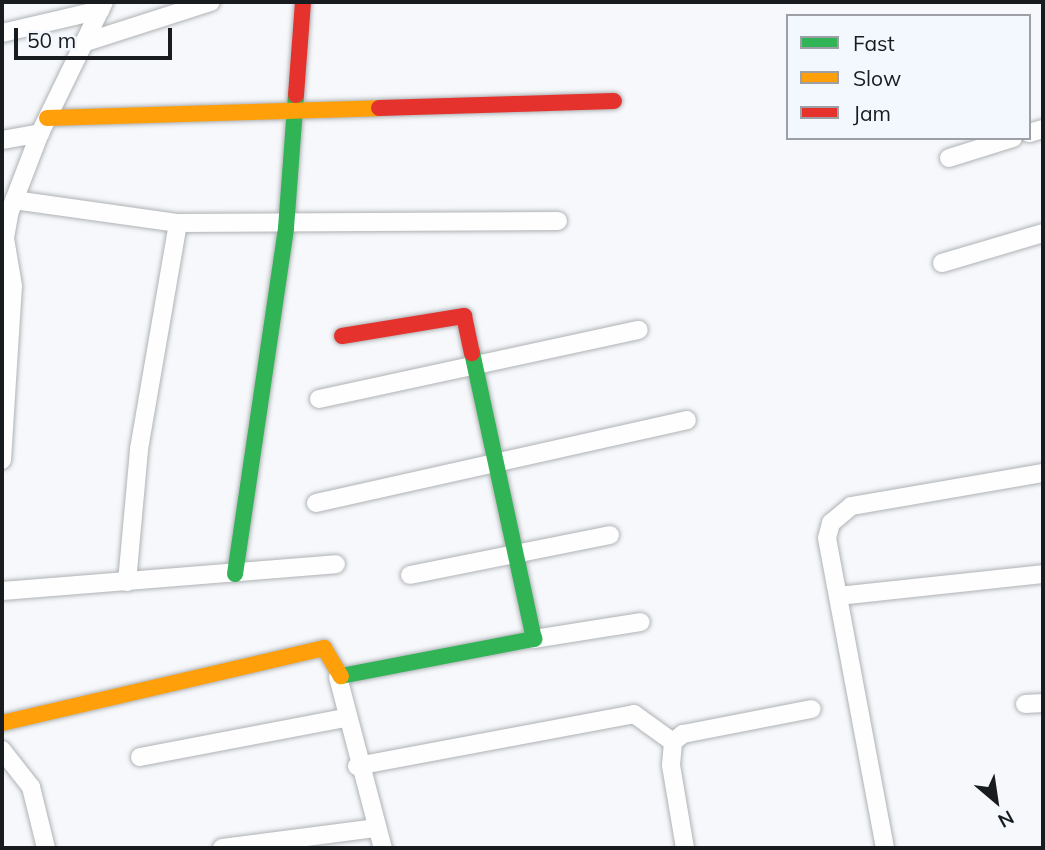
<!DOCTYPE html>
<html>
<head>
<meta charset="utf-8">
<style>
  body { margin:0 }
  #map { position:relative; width:1045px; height:850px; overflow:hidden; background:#f6f8fb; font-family:Mulish,sans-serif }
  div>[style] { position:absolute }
  .roads { filter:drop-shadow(0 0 2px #afb2b5) drop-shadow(0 0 2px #afb2b5) }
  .street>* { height:18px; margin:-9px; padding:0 9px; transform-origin:9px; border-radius:9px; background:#fefefe }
  .fast>* { height:16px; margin:-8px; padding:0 8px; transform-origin:8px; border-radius:8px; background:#30b455 }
  .slow>* { height:16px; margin:-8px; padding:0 8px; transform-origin:8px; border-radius:8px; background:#ff9f0a }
  .jam>* { height:16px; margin:-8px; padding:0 8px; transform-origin:8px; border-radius:8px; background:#e5322d }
  span { translate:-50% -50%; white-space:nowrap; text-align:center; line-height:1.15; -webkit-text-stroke:7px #f3f7fe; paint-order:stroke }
  .frame { position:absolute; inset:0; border:4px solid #191c1f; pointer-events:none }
  .legend { position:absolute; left:786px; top:14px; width:245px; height:126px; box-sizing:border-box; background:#f3f7fe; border:2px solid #9c9fa5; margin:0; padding:9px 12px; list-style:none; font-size:21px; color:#191c1f }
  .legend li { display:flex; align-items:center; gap:14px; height:35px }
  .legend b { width:35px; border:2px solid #9c9fa5 }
  .north { position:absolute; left:961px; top:766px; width:70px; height:70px; -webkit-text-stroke:5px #f3f7fe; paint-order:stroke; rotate:151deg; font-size:19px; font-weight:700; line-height:28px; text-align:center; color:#191c1f }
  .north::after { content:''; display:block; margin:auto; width:24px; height:32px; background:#191c1f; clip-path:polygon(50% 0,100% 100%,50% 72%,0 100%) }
  .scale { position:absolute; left:14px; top:28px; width:158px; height:32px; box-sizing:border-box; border:4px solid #191c1f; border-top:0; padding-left:9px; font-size:21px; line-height:24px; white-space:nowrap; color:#191c1f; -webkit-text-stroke:5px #f3f7fe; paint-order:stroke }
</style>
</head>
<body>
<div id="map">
  <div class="roads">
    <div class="street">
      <div style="left:2px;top:33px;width:101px;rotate:-13.2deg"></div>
      <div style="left:83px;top:43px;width:134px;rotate:-17.8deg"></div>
      <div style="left:1029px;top:133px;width:15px;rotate:-16deg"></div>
      <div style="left:2px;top:140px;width:39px;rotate:-10deg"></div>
      <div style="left:949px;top:158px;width:67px;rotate:-17.4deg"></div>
      <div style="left:14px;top:200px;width:166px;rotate:8deg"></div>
      <div style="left:178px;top:223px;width:380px;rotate:-0.3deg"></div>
      <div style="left:942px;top:263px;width:105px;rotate:-16.5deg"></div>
      <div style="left:319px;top:399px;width:327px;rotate:-12.2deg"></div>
      <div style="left:2px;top:460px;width:174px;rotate:-86.4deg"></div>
      <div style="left:13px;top:286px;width:49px;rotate:-99.5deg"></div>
      <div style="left:5px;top:238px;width:27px;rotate:-80deg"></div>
      <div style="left:10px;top:211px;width:84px;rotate:-69deg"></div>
      <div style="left:40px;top:133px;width:146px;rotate:-64deg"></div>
      <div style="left:316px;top:503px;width:380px;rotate:-12.6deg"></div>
      <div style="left:410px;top:575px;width:204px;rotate:-11.3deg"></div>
      <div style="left:127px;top:582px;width:134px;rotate:-84.8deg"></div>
      <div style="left:139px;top:449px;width:229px;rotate:-80.2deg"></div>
      <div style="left:2px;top:591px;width:335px;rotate:-4.6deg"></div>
      <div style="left:838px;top:596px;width:206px;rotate:-6.1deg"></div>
      <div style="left:534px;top:639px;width:108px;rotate:-9deg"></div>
      <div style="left:338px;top:677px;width:177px;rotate:75.3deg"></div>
      <div style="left:1025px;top:704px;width:18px;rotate:-3deg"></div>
      <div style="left:2px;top:750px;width:47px;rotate:51.9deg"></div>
      <div style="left:31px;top:787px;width:63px;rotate:76.2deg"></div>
      <div style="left:140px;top:757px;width:209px;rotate:-10.8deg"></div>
      <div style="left:357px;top:766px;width:282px;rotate:-10.6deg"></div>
      <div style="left:634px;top:714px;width:48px;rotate:35.7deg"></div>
      <div style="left:222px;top:848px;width:155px;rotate:-7.4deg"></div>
      <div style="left:685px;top:848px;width:84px;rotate:-99.6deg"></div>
      <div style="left:671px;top:765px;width:23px;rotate:-85deg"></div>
      <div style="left:673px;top:742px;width:13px;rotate:-39deg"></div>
      <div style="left:683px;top:734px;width:131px;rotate:-11deg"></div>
      <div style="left:885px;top:848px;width:315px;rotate:-100.6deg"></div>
      <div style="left:827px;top:538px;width:16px;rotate:-75deg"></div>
      <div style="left:831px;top:523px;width:26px;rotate:-40deg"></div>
      <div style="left:851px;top:506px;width:195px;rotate:-9.8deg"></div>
    </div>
    <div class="fast">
      <div style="left:235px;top:574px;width:350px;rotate:-81.6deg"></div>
      <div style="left:286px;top:228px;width:133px;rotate:-85.7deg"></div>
      <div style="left:341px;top:676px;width:197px;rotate:-10.9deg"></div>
      <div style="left:534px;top:639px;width:293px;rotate:-102.2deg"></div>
    </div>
    <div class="slow">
      <div style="left:47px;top:118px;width:332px;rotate:-1.7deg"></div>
      <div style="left:2px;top:723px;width:331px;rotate:-13.1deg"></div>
      <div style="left:324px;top:648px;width:33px;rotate:59deg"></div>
    </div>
    <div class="jam">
      <div style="left:296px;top:95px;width:93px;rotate:-85.7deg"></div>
      <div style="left:379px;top:108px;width:235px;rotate:-1.7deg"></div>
      <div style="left:342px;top:336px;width:124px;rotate:-9.3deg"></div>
      <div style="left:464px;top:316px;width:38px;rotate:78deg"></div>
    </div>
  </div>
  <div class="frame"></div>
  <ul class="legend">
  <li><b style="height:9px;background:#30b455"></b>Fast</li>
  <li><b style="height:9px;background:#ff9f0a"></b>Slow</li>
  <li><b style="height:9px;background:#e5322d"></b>Jam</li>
  </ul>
  <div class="north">N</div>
  <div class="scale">50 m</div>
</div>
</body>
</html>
